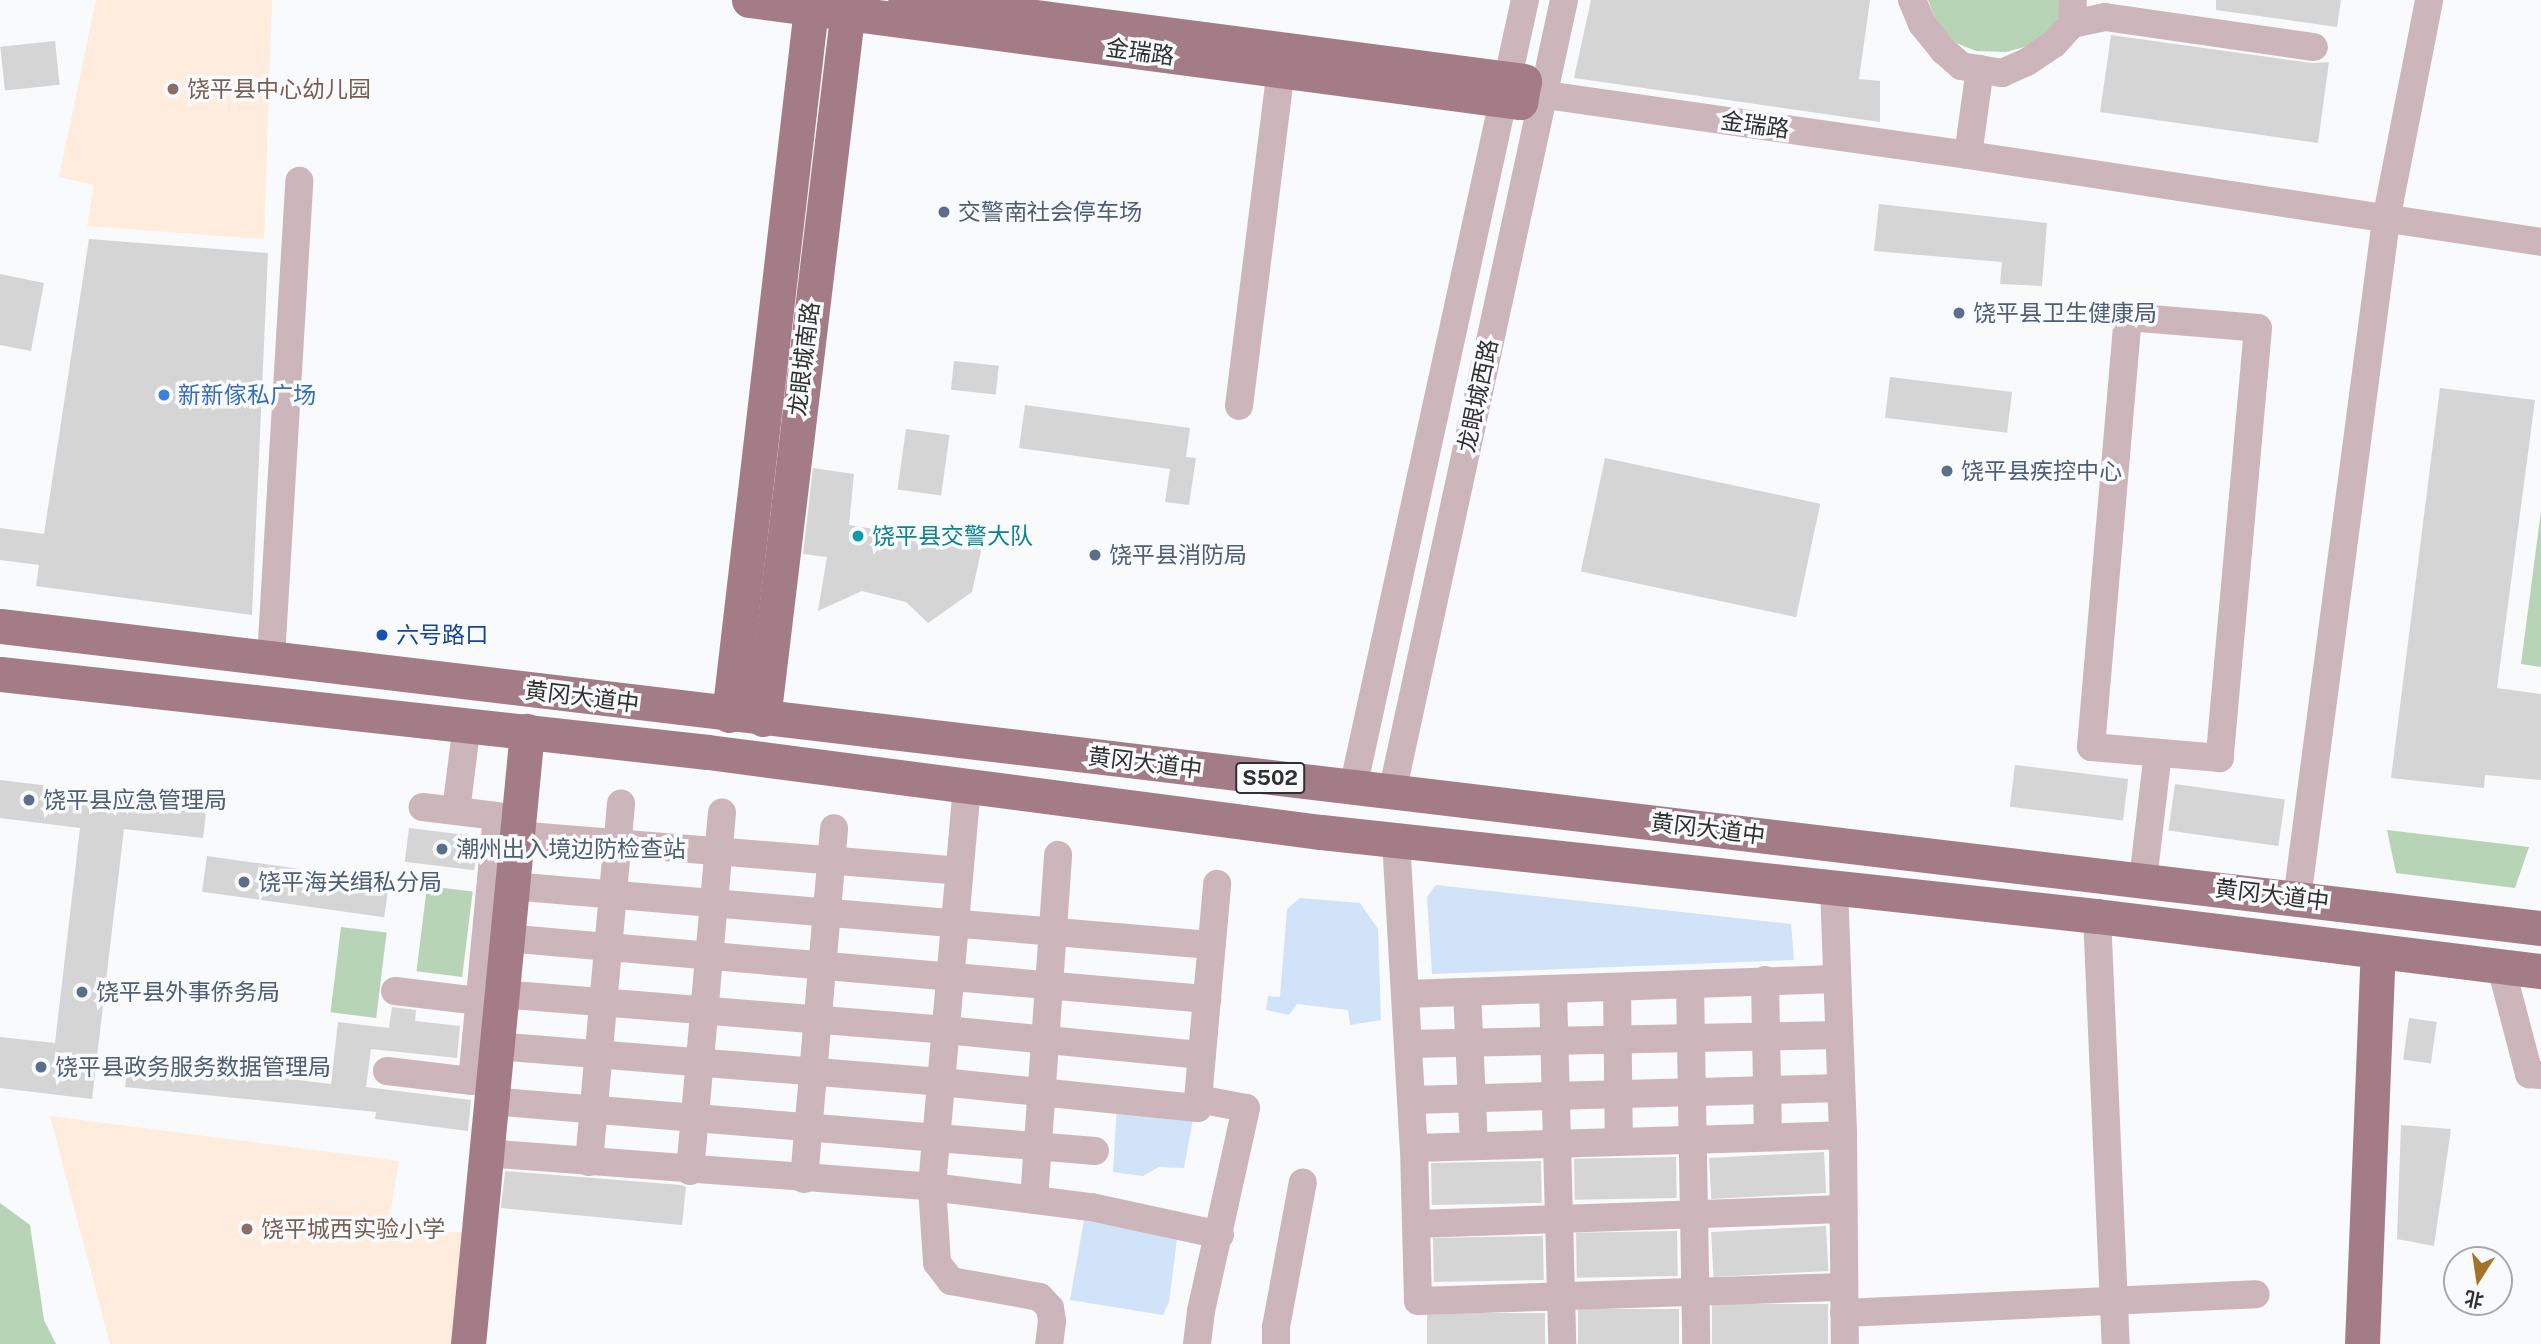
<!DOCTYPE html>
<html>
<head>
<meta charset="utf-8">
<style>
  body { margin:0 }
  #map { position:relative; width:2541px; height:1344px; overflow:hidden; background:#f9fafb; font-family:"Public Sans","Noto Sans SC",sans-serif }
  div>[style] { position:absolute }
  .education>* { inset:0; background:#ffecdc }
  .green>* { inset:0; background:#b8d4b6; transform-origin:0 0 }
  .water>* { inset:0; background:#d0e3f8 }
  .building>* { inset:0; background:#d5d5d6; transform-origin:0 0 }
  .minor>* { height:28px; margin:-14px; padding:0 14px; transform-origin:14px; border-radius:14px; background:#ccb5bb }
  .major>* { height:35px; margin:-17.5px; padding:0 17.5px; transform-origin:17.5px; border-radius:17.5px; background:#a37c87 }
  .dots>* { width:19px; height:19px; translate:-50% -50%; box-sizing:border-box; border:4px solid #f9fafb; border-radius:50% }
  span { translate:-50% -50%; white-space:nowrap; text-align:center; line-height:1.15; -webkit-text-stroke:7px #f9fafb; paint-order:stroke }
  .shield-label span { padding:2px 5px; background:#f9fafb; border:2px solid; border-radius:5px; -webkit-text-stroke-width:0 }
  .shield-label { font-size:21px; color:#303030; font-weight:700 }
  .street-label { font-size:23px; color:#303030 }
  .education-label { font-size:23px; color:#785e54 }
  .left { translate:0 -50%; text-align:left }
  .service-label { font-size:23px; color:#4e5e75 }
  .shop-label { font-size:23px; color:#366cbe }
  .culture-label { font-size:23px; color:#0d838f }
  .transit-label { font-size:23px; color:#164399 }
  .north { position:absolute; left:2443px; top:1246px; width:70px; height:70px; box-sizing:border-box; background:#f9fafb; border:2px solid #a9a9aa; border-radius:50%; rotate:192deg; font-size:19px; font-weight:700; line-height:28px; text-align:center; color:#303030 }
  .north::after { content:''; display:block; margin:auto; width:24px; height:32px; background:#a57229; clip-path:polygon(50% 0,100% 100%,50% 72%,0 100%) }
</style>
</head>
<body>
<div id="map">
  <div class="education">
    <div style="clip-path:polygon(96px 0,272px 0,264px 239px,87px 226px,94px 185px,59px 177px)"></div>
    <div style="clip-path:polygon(50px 1116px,399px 1161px,388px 1227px,467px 1233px,457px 1344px,110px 1344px)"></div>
  </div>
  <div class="green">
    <div style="clip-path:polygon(1928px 0,2061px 0,2062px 8px,2054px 28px,2036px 44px,2006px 52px,1976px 51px,1956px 43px,1938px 27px)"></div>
    <div style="clip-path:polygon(2541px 511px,2541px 667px,2521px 664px)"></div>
    <div style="clip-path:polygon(2387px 830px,2529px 847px,2515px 888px,2396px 873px)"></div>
    <div style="left:427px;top:886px;width:46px;height:86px;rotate:7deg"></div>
    <div style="left:341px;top:927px;width:46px;height:86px;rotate:7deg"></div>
    <div style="clip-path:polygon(0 1203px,30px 1225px,44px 1320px,56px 1344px,0 1344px)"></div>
  </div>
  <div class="water">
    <div style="clip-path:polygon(1436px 885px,1791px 924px,1794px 960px,1432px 974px,1427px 897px)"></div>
    <div style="clip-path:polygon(1300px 898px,1360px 903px,1378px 929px,1381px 1020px,1350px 1025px,1348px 1010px,1297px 1004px,1289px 1015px,1266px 1010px,1268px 996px,1280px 997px,1287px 909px)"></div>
    <div style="clip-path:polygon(1117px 1104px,1194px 1114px,1184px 1168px,1159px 1167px,1143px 1176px,1113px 1172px)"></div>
    <div style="clip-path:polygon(1084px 1220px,1177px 1239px,1169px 1302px,1163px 1315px,1070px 1300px)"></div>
  </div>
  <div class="building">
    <div style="clip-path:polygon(1591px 0,1870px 0,1859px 79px,1880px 81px,1880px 122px,1574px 78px)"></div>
    <div style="clip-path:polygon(2216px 0,2341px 0,2337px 27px,2216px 10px)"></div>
    <div style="clip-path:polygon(2111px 35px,2312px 63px,2329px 62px,2318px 143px,2100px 112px)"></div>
    <div style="left:55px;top:41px;width:44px;height:55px;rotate:84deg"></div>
    <div style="clip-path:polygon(1879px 204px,2047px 223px,2042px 286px,2000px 284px,2002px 262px,1874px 251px)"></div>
    <div style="clip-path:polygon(89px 239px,268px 253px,252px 615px,36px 586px,39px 565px,0 560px,0 528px,44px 534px)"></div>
    <div style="clip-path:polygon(0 274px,44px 283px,31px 351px,0 345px)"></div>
    <div style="left:954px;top:361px;width:45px;height:29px;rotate:6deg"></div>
    <div style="left:1890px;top:377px;width:123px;height:41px;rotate:7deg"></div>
    <div style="clip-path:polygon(2440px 388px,2535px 400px,2497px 688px,2541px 694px,2541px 780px,2485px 775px,2484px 788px,2391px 778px)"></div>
    <div style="clip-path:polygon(1025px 405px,1190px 428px,1186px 457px,1196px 458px,1189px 505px,1165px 502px,1170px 469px,1019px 448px)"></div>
    <div style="left:906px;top:429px;width:44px;height:61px;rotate:8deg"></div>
    <div style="left:1605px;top:458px;width:220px;height:116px;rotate:12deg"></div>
    <div style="clip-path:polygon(813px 468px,854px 474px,849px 525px,982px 547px,972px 592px,928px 623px,906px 602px,862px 591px,818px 611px,827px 557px,803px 554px)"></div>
    <div style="left:2015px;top:765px;width:114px;height:42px;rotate:7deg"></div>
    <div style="clip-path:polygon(0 780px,207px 805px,203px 838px,124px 829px,92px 1099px,0 1088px,0 1037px,55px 1043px,80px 828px,0 818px)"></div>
    <div style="left:2175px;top:784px;width:111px;height:47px;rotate:8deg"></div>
    <div style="left:409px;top:828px;width:70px;height:34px;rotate:7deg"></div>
    <div style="left:207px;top:856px;width:184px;height:36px;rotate:8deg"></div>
    <div style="clip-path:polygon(392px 1007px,416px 1010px,415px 1021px,460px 1026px,457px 1058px,371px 1049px,366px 1087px,471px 1100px,468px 1131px,375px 1119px,376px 1112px,125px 1087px,129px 1054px,232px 1067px,231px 1072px,331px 1084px,338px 1022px,389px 1028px)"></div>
    <div style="left:2409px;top:1018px;width:28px;height:42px;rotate:8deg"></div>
    <div style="clip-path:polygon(2401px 1125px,2451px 1129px,2434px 1246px,2397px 1239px)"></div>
    <div style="left:1824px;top:1152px;width:41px;height:115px;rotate:87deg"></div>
    <div style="left:1676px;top:1157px;width:41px;height:102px;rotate:89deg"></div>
    <div style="left:1541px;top:1161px;width:42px;height:110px;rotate:89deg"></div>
    <div style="clip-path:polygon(505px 1171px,681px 1185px,686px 1187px,682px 1225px,501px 1208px)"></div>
    <div style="left:1826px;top:1226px;width:45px;height:115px;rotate:87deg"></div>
    <div style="left:1677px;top:1231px;width:45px;height:101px;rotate:89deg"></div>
    <div style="left:1543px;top:1236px;width:44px;height:110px;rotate:89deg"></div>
    <div style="left:1828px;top:1304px;width:40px;height:116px;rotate:90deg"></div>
    <div style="left:1679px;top:1309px;width:35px;height:101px;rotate:90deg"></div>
    <div style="left:1545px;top:1313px;width:31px;height:118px;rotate:90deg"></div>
  </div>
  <div class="minor">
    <div style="left:1912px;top:0;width:26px;rotate:67deg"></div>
    <div style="left:1922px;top:24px;width:35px;rotate:51deg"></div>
    <div style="left:1944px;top:51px;width:23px;rotate:41deg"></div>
    <div style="left:1961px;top:66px;width:42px;rotate:9.7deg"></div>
    <div style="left:2002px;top:73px;width:27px;rotate:-24deg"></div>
    <div style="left:2027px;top:62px;width:32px;rotate:-34deg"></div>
    <div style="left:2054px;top:44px;width:27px;rotate:-48deg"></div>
    <div style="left:2072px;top:24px;width:24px;rotate:-88deg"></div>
    <div style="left:2072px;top:24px;width:34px;rotate:-12deg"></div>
    <div style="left:2105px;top:17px;width:211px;rotate:8.2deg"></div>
    <div style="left:1525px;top:92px;width:447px;rotate:8.1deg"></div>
    <div style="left:1968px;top:155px;width:87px;rotate:-82.1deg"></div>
    <div style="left:1968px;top:155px;width:580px;rotate:8.63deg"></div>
    <div style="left:2128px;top:317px;width:130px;rotate:4.8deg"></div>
    <div style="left:2258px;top:328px;width:432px;rotate:95.1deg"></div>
    <div style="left:2220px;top:758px;width:129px;rotate:-175.1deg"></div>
    <div style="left:2091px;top:747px;width:432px;rotate:-85.1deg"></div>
    <div style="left:1239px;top:406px;width:357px;rotate:-82.9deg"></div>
    <div style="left:271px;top:658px;width:478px;rotate:-86.6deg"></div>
    <div style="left:967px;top:786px;width:403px;rotate:95deg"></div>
    <div style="left:932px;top:1187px;width:76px;rotate:86.2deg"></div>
    <div style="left:937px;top:1263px;width:23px;rotate:52deg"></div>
    <div style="left:951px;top:1281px;width:90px;rotate:10.2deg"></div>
    <div style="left:1040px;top:1297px;width:15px;rotate:48deg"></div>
    <div style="left:1050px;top:1308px;width:13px;rotate:81deg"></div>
    <div style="left:1052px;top:1321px;width:23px;rotate:97deg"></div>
    <div style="left:1353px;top:788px;width:807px;rotate:-77.69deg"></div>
    <div style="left:1392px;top:793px;width:811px;rotate:-77.76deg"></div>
    <div style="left:456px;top:811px;width:88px;rotate:-82.8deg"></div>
    <div style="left:515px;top:835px;width:445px;rotate:4.6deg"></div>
    <div style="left:1396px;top:840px;width:309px;rotate:86.7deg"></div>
    <div style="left:1414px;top:1148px;width:153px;rotate:88.5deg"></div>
    <div style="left:1418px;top:1301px;width:426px;rotate:-1.9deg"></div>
    <div style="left:2143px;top:880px;width:128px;rotate:-83.3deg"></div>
    <div style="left:511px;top:886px;width:702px;rotate:4.82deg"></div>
    <div style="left:1834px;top:887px;width:248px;rotate:87.9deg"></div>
    <div style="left:1843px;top:1135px;width:209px;rotate:89.5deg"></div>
    <div style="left:2297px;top:899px;width:685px;rotate:-82.53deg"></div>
    <div style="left:2386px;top:220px;width:224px;rotate:-78.9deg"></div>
    <div style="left:2097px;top:916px;width:428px;rotate:87.5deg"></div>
    <div style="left:505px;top:938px;width:705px;rotate:4.97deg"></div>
    <div style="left:2501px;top:967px;width:111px;rotate:75.3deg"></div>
    <div style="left:2529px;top:1074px;width:12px;rotate:5deg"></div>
    <div style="left:1765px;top:980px;width:156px;rotate:88.9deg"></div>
    <div style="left:1690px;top:985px;width:359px;rotate:89deg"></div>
    <div style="left:1617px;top:987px;width:154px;rotate:89.3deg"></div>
    <div style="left:1553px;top:990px;width:354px;rotate:88.5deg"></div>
    <div style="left:395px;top:991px;width:85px;rotate:6.8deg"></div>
    <div style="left:1467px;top:992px;width:154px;rotate:87.4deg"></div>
    <div style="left:500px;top:994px;width:447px;rotate:4.6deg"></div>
    <div style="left:946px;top:1030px;width:257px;rotate:5.6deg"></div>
    <div style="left:1406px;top:994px;width:430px;rotate:-2deg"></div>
    <div style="left:1408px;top:1044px;width:430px;rotate:-1.2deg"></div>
    <div style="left:495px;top:1046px;width:447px;rotate:4.6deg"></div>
    <div style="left:941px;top:1082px;width:258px;rotate:5.8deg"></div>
    <div style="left:1198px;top:1108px;width:9px;rotate:-90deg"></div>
    <div style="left:387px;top:1071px;width:86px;rotate:6.7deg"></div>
    <div style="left:472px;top:1081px;width:266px;rotate:-84.6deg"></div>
    <div style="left:497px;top:816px;width:75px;rotate:-173.1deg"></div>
    <div style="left:1411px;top:1100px;width:430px;rotate:-1.6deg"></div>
    <div style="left:490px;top:1101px;width:607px;rotate:4.72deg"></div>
    <div style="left:1414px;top:1148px;width:429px;rotate:-1.7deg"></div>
    <div style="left:485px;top:1153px;width:448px;rotate:4.3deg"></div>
    <div style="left:932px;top:1187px;width:160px;rotate:7.2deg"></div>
    <div style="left:1091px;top:1207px;width:132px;rotate:12.2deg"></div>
    <div style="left:589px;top:1162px;width:360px;rotate:-84.9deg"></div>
    <div style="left:690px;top:1171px;width:360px;rotate:-84.9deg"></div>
    <div style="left:804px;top:1179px;width:352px;rotate:-85.1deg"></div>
    <div style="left:1034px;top:1200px;width:346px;rotate:-86deg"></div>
    <div style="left:1416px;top:1224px;width:427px;rotate:-2deg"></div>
    <div style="left:1844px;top:1313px;width:412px;rotate:-2.6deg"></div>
    <div style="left:1197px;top:1344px;width:33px;rotate:-83deg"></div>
    <div style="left:1201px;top:1311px;width:208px;rotate:-77.5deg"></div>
    <div style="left:1246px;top:1108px;width:49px;rotate:-169.4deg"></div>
    <div style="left:1198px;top:1099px;width:216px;rotate:-84.9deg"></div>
    <div style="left:1276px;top:1344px;width:17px;rotate:-90deg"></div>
    <div style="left:1276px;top:1327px;width:147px;rotate:-79.5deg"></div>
  </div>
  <div class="major">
    <div style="left:749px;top:0;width:778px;rotate:7.54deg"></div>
    <div style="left:1520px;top:102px;width:21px;rotate:-79deg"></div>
    <div style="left:1524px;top:81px;width:624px;rotate:-172.54deg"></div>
    <div style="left:0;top:626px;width:2559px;rotate:6.78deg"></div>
    <div style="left:0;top:674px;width:712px;rotate:6.29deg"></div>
    <div style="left:708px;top:752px;width:618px;rotate:7.44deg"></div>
    <div style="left:1321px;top:832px;width:781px;rotate:6.18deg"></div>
    <div style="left:2097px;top:916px;width:447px;rotate:7.1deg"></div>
    <div style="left:729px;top:715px;width:720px;rotate:-83.38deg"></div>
    <div style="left:763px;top:719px;width:724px;rotate:-83.18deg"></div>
    <div style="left:468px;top:1344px;width:616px;rotate:-84.5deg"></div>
    <div style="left:2362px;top:1344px;width:391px;rotate:-87.7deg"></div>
  </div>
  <div class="dots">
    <div style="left:173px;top:89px;background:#8d6e63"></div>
    <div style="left:944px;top:212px;background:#5c6f8a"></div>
    <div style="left:1959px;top:313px;background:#5c6f8a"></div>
    <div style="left:164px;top:395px;background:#3f7fe0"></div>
    <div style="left:1947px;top:471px;background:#5c6f8a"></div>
    <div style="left:858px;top:536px;background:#0f9aa8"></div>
    <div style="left:1095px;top:555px;background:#5c6f8a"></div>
    <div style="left:382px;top:635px;background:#1a4fb4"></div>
    <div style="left:29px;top:800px;background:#5c6f8a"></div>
    <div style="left:442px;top:849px;background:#5c6f8a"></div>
    <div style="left:244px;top:882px;background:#5c6f8a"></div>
    <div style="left:82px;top:992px;background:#5c6f8a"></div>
    <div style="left:41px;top:1067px;background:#5c6f8a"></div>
    <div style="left:247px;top:1229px;background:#8d6e63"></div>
  </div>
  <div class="shield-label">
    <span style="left:1270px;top:778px">S502</span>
  </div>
  <div class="street-label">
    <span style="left:1140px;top:52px;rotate:8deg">金瑞路</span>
    <span style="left:1755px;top:125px;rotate:8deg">金瑞路</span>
    <span style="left:804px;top:359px;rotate:-83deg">龙眼城南路</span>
    <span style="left:1478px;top:396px;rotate:-78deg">龙眼城西路</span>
    <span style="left:582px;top:697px;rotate:7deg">黄冈大道中</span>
    <span style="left:1145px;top:763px;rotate:7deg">黄冈大道中</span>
    <span style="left:1708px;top:829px;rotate:7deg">黄冈大道中</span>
    <span style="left:2272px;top:895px;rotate:7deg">黄冈大道中</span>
  </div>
  <div class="education-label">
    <span class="left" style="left:187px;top:89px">饶平县中心幼儿园</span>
    <span class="left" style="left:261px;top:1229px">饶平城西实验小学</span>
  </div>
  <div class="service-label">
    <span class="left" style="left:958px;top:212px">交警南社会停车场</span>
    <span class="left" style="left:1973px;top:313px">饶平县卫生健康局</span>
    <span class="left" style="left:1961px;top:471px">饶平县疾控中心</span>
    <span class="left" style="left:1109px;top:555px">饶平县消防局</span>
    <span class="left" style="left:43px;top:800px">饶平县应急管理局</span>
    <span class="left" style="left:456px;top:849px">潮州出入境边防检查站</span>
    <span class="left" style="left:258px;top:882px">饶平海关缉私分局</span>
    <span class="left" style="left:96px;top:992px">饶平县外事侨务局</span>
    <span class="left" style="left:55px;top:1067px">饶平县政务服务数据管理局</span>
  </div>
  <div class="shop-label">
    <span class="left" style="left:178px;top:395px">新新傢私广场</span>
  </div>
  <div class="culture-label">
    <span class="left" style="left:872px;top:536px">饶平县交警大队</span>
  </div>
  <div class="transit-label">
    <span class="left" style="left:396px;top:635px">六号路口</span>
  </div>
  <div class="north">北</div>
</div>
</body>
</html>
